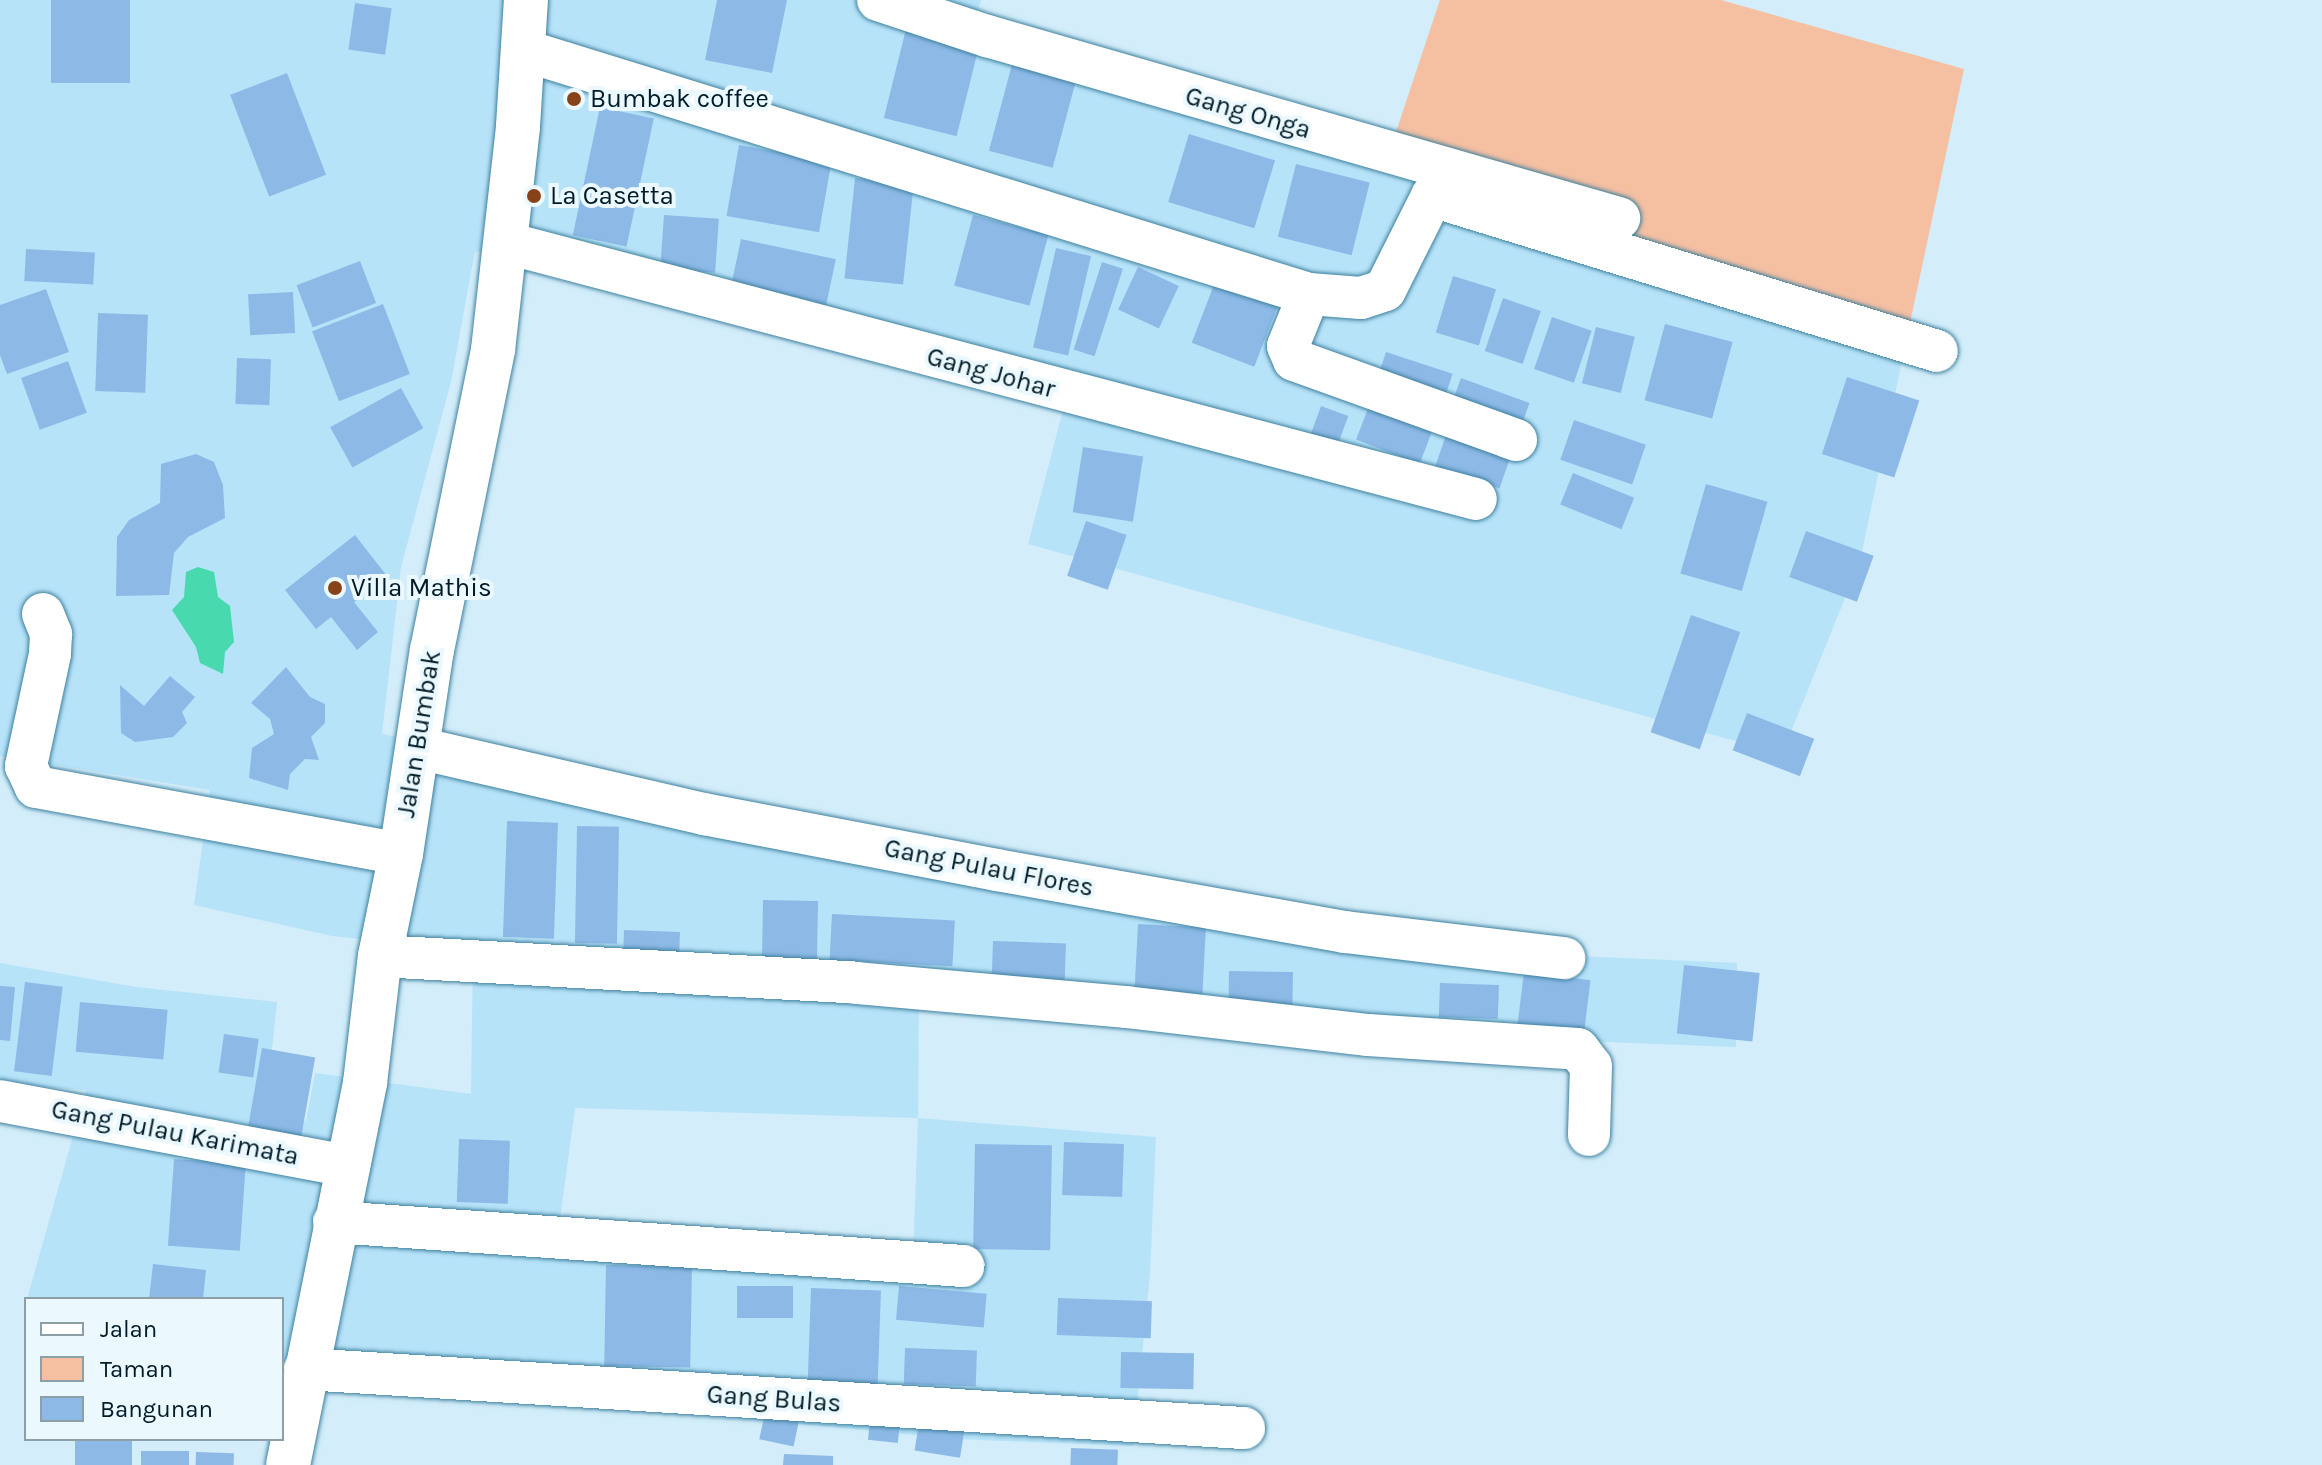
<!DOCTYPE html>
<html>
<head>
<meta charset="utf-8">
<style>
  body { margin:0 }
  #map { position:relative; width:2322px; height:1465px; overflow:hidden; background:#d3edfa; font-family:Karla,sans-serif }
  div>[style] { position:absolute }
  .built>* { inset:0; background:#b7e3f9 }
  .green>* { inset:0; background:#f5bfa2 }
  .water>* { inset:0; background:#49d9af }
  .building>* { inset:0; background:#8db9e7; transform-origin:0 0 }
  .roads { filter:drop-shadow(0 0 2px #3e819f) drop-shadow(0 0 2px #3e819f) }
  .street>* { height:42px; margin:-21px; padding:0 21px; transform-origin:21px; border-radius:21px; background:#fff }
  .secondary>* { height:44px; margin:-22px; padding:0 22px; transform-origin:22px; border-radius:22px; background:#fff }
  .dots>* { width:22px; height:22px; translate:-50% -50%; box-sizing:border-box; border:4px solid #ebf8fe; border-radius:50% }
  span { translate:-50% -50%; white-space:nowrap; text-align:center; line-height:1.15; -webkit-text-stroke:8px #ebf8fe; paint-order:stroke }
  .poi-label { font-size:26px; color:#011c28 }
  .left { translate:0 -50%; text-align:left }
  .street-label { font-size:26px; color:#011c28 }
  .legend { position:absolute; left:24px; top:1297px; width:260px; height:144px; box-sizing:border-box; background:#ebf8fe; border:2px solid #8da0a8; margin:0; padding:10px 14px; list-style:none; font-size:24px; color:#011c28 }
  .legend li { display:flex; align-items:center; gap:16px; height:40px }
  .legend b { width:40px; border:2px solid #8da0a8 }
</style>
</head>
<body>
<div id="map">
  <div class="built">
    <div style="clip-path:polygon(evenodd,0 0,981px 0,977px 14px,1907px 337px,1860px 561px,1782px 754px,1028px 544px,1067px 395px,475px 251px,451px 382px,401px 567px,382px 734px,1416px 949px,1737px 963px,1736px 1047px,1447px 1036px,919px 982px,918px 1118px,1156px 1137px,1150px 1274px,1133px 1446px,958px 1439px,282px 1375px,282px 1299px,27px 1299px,86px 1090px,0 1084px,0 963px,136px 987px,277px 1002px,265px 1114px,306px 1121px,315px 1073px,471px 1094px,473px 952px,332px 936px,194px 905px,210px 790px,0 756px,0 0,575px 1108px,918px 1118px,913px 1259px,558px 1234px,575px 1108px)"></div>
  </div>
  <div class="green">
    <div style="clip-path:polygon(1440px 0,1721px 0,1964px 69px,1907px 337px,1391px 147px)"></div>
  </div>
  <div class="water">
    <div style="clip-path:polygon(198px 567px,214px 572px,218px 597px,230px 606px,234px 642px,225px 652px,223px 674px,200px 663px,196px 647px,172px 610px,184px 597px,186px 572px)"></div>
  </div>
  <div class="building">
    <div style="left:51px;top:0;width:79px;height:83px"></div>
    <div style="clip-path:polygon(717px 0,787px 0,772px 73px,705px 60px)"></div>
    <div style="left:355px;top:3px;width:37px;height:47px;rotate:8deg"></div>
    <div style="left:908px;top:21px;width:75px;height:100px;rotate:14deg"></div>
    <div style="left:1014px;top:57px;width:66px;height:97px;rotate:15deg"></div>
    <div style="left:287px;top:73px;width:109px;height:61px;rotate:69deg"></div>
    <div style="left:600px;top:107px;width:55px;height:131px;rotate:12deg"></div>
    <div style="left:1189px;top:134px;width:90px;height:71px;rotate:17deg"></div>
    <div style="left:739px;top:145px;width:94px;height:72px;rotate:10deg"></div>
    <div style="left:1296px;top:164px;width:76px;height:75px;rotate:14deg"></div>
    <div style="left:855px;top:178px;width:59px;height:101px;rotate:6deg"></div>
    <div style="left:664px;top:215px;width:55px;height:54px;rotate:4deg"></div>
    <div style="left:973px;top:215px;width:78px;height:73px;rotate:15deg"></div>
    <div style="left:741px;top:239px;width:97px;height:53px;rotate:12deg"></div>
    <div style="left:1056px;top:248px;width:36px;height:102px;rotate:13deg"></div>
    <div style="left:26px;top:249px;width:69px;height:32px;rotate:3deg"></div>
    <div style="left:360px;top:261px;width:45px;height:68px;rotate:69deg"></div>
    <div style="left:1102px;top:262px;width:22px;height:92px;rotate:18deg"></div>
    <div style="left:1138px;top:267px;width:45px;height:47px;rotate:25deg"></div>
    <div style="left:1453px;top:276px;width:45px;height:59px;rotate:17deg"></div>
    <div style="left:1215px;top:282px;width:67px;height:65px;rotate:21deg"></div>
    <div style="clip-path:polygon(46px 289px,69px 352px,7px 374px,0 355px,0 305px)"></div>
    <div style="left:293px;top:292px;width:41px;height:45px;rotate:87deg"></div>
    <div style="left:1503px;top:298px;width:40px;height:56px;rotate:19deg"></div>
    <div style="left:383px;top:304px;width:75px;height:76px;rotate:69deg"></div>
    <div style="left:98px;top:313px;width:50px;height:78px;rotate:2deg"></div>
    <div style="left:1552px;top:317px;width:42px;height:55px;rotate:19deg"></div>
    <div style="left:1665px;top:324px;width:70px;height:79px;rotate:15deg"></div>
    <div style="left:1596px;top:327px;width:40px;height:58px;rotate:14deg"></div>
    <div style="left:1386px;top:352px;width:70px;height:39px;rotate:18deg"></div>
    <div style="left:237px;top:358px;width:34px;height:46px;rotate:2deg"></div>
    <div style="left:68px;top:361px;width:55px;height:50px;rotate:70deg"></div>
    <div style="left:1847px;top:377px;width:76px;height:81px;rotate:18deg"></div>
    <div style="left:1461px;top:378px;width:73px;height:33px;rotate:20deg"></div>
    <div style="left:401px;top:388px;width:46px;height:81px;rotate:61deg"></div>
    <div style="left:1321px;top:406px;width:29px;height:32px;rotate:20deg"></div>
    <div style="left:1369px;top:406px;width:68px;height:36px;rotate:21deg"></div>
    <div style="left:1574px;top:420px;width:76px;height:42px;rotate:19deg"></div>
    <div style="left:1446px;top:435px;width:68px;height:33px;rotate:19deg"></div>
    <div style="left:1083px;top:447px;width:61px;height:66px;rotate:9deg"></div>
    <div style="clip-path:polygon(196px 454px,214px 462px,223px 485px,225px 518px,188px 537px,174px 553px,169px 595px,116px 596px,117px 537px,129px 520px,160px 503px,161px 464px)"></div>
    <div style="left:1573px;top:473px;width:66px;height:34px;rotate:22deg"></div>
    <div style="left:1706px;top:484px;width:64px;height:93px;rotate:16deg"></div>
    <div style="left:1086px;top:521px;width:43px;height:58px;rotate:19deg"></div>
    <div style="left:1806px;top:531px;width:72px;height:49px;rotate:20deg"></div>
    <div style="clip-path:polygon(355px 535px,387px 576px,354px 602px,378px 632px,357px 650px,331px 617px,316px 629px,285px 590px)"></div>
    <div style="left:1691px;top:615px;width:52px;height:124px;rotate:19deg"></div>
    <div style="clip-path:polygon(286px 667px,310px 697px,325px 704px,325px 723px,311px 737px,319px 760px,305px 759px,290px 774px,288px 790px,249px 778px,252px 748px,274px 734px,270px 719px,251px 703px)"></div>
    <div style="clip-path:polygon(170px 676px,195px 697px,182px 712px,187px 723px,173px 737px,135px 742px,121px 733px,120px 685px,144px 706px)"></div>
    <div style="left:1747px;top:713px;width:72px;height:40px;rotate:21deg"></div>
    <div style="left:507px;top:821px;width:51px;height:116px;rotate:2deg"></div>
    <div style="left:577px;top:826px;width:42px;height:117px;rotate:1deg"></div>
    <div style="left:763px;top:900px;width:55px;height:78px;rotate:1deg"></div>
    <div style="left:832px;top:914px;width:123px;height:46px;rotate:3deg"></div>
    <div style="left:1138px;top:924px;width:68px;height:76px;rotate:3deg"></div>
    <div style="left:624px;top:930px;width:56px;height:30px;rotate:2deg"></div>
    <div style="left:993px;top:941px;width:73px;height:53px;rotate:2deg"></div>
    <div style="left:1684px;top:965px;width:76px;height:69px;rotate:6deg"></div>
    <div style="left:1229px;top:971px;width:64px;height:33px;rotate:1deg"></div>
    <div style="left:1524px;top:972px;width:67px;height:62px;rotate:7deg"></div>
    <div style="left:25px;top:982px;width:38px;height:90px;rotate:7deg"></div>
    <div style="left:1440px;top:983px;width:59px;height:34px;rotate:2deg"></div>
    <div style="clip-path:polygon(0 986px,15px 987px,10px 1041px,0 1040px)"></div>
    <div style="left:80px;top:1002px;width:88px;height:50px;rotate:5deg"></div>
    <div style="left:224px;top:1034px;width:35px;height:39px;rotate:8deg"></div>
    <div style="left:262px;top:1048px;width:54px;height:93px;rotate:10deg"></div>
    <div style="left:459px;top:1139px;width:51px;height:63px;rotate:2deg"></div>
    <div style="left:1064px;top:1142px;width:60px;height:53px;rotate:2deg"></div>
    <div style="left:975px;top:1144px;width:77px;height:105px;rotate:1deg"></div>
    <div style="left:174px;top:1159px;width:72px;height:87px;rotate:4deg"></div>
    <div style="clip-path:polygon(153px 1264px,206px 1270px,203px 1299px,149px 1299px)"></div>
    <div style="left:606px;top:1265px;width:86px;height:101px;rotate:1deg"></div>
    <div style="left:737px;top:1286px;width:56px;height:32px"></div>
    <div style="left:899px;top:1286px;width:88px;height:34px;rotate:5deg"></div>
    <div style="left:811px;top:1288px;width:70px;height:96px;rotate:2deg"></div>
    <div style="left:1058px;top:1298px;width:94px;height:37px;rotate:2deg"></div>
    <div style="left:905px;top:1348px;width:72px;height:36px;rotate:2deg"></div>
    <div style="left:1121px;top:1352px;width:73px;height:36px;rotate:1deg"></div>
    <div style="left:767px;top:1403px;width:35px;height:37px;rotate:12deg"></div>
    <div style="left:921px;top:1410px;width:46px;height:41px;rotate:9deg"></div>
    <div style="left:871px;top:1411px;width:30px;height:29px;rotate:6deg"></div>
    <div style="left:75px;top:1439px;width:57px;height:26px"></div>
    <div style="left:1071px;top:1448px;width:47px;height:17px;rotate:2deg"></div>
    <div style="left:189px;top:1451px;width:14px;height:48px;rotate:90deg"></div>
    <div style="left:196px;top:1452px;width:38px;height:13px;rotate:2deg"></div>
    <div style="clip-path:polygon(784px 1454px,833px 1456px,833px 1465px,783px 1465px)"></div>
  </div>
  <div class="roads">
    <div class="street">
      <div style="left:878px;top:0;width:115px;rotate:18.3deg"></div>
      <div style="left:987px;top:36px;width:658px;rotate:16.07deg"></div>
      <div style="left:523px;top:50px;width:823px;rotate:17.25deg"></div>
      <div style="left:1309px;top:294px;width:52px;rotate:4.4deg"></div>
      <div style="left:1361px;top:298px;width:25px;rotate:-18deg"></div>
      <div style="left:1385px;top:290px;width:105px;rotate:-63.4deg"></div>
      <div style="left:1432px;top:196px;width:528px;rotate:17.06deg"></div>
      <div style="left:507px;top:243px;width:1002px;rotate:14.8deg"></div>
      <div style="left:1309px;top:294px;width:56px;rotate:112deg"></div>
      <div style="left:1288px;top:346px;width:15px;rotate:67deg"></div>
      <div style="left:1294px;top:360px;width:236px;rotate:19.8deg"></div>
      <div style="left:43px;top:614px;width:22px;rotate:68deg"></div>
      <div style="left:51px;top:634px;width:20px;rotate:93deg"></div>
      <div style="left:50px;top:654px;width:115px;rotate:102.1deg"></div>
      <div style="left:26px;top:766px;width:23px;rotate:65deg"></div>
      <div style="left:36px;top:787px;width:371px;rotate:10.4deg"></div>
      <div style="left:418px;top:748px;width:294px;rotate:13deg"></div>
      <div style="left:704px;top:814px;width:298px;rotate:10.8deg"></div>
      <div style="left:997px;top:870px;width:353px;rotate:10.1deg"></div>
      <div style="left:1345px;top:932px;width:221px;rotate:6.8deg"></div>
      <div style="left:380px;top:956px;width:477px;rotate:3.2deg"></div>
      <div style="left:856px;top:983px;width:271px;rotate:5.1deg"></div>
      <div style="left:1126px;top:1007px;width:244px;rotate:6.6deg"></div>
      <div style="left:1368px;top:1035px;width:210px;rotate:3.8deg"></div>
      <div style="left:1578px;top:1049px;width:21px;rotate:53deg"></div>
      <div style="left:1591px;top:1066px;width:69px;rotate:91.7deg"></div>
      <div style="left:0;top:1101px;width:355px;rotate:10.6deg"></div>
      <div style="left:334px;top:1222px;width:631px;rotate:4deg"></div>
      <div style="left:305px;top:1369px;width:941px;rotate:3.6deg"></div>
    </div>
    <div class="secondary">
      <div style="left:288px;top:1465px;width:390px;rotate:-78.6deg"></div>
      <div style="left:365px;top:1083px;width:128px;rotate:-83.3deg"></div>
      <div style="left:380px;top:956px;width:104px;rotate:-78.4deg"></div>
      <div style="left:401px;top:854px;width:206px;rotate:-81.4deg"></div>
      <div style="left:432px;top:650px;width:306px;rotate:-78.5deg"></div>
      <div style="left:493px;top:350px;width:225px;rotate:-83.6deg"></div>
      <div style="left:518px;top:126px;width:126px;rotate:-86.4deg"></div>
    </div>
  </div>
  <div class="dots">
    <div style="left:574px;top:99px;background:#874317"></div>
    <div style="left:534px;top:196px;background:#874317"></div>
    <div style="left:335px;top:588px;background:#874317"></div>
  </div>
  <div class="poi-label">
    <span class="left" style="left:590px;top:99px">Bumbak coffee</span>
    <span class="left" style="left:550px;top:196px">La Casetta</span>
    <span class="left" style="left:351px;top:588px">Villa Mathis</span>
  </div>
  <div class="street-label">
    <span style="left:1248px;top:113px;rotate:16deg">Gang Onga</span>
    <span style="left:991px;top:373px;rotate:15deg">Gang Johar</span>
    <span style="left:419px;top:734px;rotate:-81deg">Jalan Bumbak</span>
    <span style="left:989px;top:868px;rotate:11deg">Gang Pulau Flores</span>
    <span style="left:175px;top:1133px;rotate:11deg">Gang Pulau Karimata</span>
    <span style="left:774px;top:1399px;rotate:4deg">Gang Bulas</span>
  </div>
  <ul class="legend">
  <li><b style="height:10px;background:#fff"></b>Jalan</li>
  <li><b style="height:22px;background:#f5bfa2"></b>Taman</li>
  <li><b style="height:22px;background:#8db9e7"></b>Bangunan</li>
  </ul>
</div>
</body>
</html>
